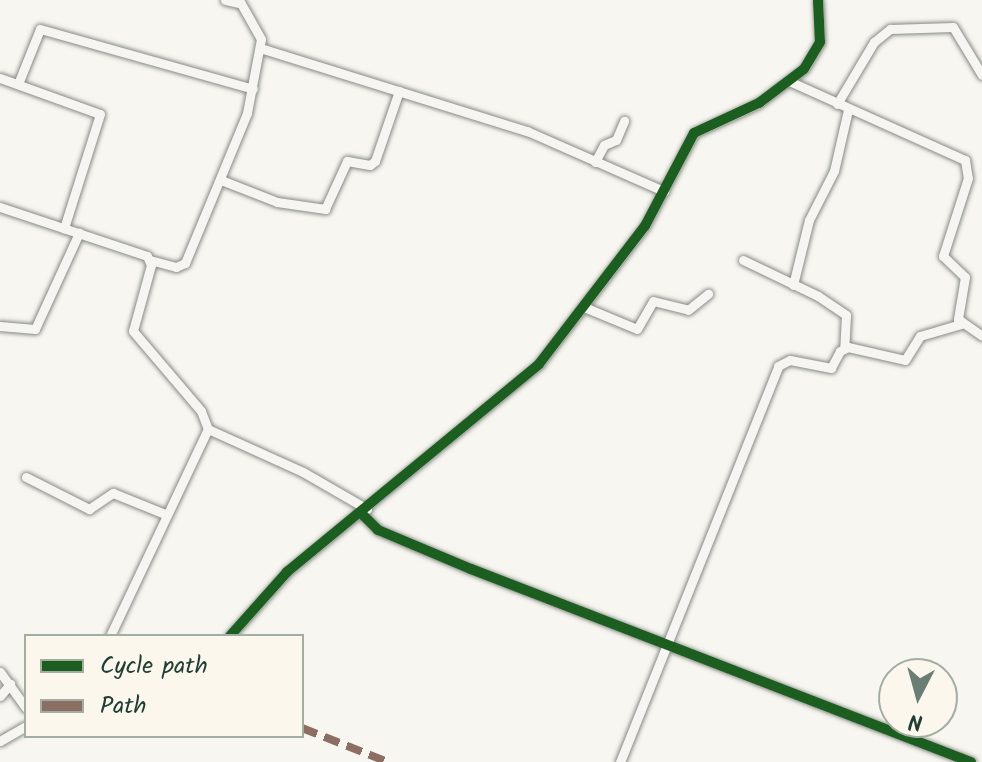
<!DOCTYPE html>
<html>
<head>
<meta charset="utf-8">
<style>
  body { margin:0 }
  #map { position:relative; width:982px; height:762px; overflow:hidden; background:#f8f6f0; font-family:Kalam,sans-serif }
  div>[style] { position:absolute }
  .roads { filter:drop-shadow(0 0 2px #868b86) drop-shadow(0 0 2px #868b86) }
  .minor>* { height:9px; margin:-4.5px; padding:0 4.5px; transform-origin:4.5px; border-radius:4.5px; background:#f6f5f1 }
  .quiet>* { height:8px; margin-top:-4px; transform-origin:0; background:repeating-linear-gradient(90deg,#8d6e63 0 16px,transparent 0 24px) }
  .cycleway>* { height:10px; margin:-5px; padding:0 5px; transform-origin:5px; border-radius:5px; background:#1b5e20 }
  span { translate:-50% -50%; white-space:nowrap; text-align:center; line-height:1.15; -webkit-text-stroke:6px #fbf7ec; paint-order:stroke }
  .legend { position:absolute; left:24px; top:634px; width:280px; height:104px; box-sizing:border-box; background:#fbf7ec; border:2px solid #a3ada2; margin:0; padding:10px 14px; list-style:none; font-size:24px; color:#1f3d34 }
  .legend li { display:flex; align-items:center; gap:16px; height:40px }
  .legend b { width:40px; border:2px solid #a3ada2 }
  .north { position:absolute; left:878px; top:658px; width:80px; height:80px; box-sizing:border-box; background:#fbf7ec; border:2px solid #a3ada2; border-radius:50%; rotate:186deg; font-size:22px; font-weight:700; line-height:32px; text-align:center; color:#1f3d34 }
  .north::after { content:''; display:block; margin:auto; width:28px; height:36px; background:#6b7e76; clip-path:polygon(50% 0,100% 100%,50% 72%,0 100%) }
</style>
</head>
<body>
<div id="map">
  <div class="roads">
    <div class="minor">
      <div style="left:225px;top:0;width:13px;rotate:13deg"></div>
      <div style="left:260px;top:48px;width:280px;rotate:17.3deg"></div>
      <div style="left:527px;top:131px;width:150px;rotate:23.7deg"></div>
      <div style="left:0;top:78px;width:106px;rotate:19.8deg"></div>
      <div style="left:100px;top:114px;width:120px;rotate:107.5deg"></div>
      <div style="left:789px;top:81px;width:193px;rotate:24.2deg"></div>
      <div style="left:965px;top:160px;width:18px;rotate:81deg"></div>
      <div style="left:968px;top:178px;width:82px;rotate:107.8deg"></div>
      <div style="left:943px;top:256px;width:30px;rotate:44deg"></div>
      <div style="left:965px;top:277px;width:43px;rotate:99.5deg"></div>
      <div style="left:958px;top:319px;width:29px;rotate:35deg"></div>
      <div style="left:18px;top:84px;width:59px;rotate:-68.2deg"></div>
      <div style="left:40px;top:29px;width:221px;rotate:15.7deg"></div>
      <div style="left:837px;top:104px;width:72px;rotate:-59.2deg"></div>
      <div style="left:874px;top:42px;width:21px;rotate:-39deg"></div>
      <div style="left:890px;top:29px;width:63px;rotate:-1.8deg"></div>
      <div style="left:953px;top:27px;width:56px;rotate:58.9deg"></div>
      <div style="left:595px;top:162px;width:19px;rotate:-62deg"></div>
      <div style="left:604px;top:145px;width:13px;rotate:-23deg"></div>
      <div style="left:616px;top:140px;width:21px;rotate:-67deg"></div>
      <div style="left:221px;top:180px;width:60px;rotate:21.4deg"></div>
      <div style="left:277px;top:202px;width:49px;rotate:8.3deg"></div>
      <div style="left:325px;top:209px;width:53px;rotate:-65.4deg"></div>
      <div style="left:347px;top:161px;width:23px;rotate:10deg"></div>
      <div style="left:370px;top:165px;width:6px;rotate:-39deg"></div>
      <div style="left:375px;top:161px;width:74px;rotate:-71.1deg"></div>
      <div style="left:0;top:207px;width:155px;rotate:18.4deg"></div>
      <div style="left:147px;top:256px;width:10px;rotate:66deg"></div>
      <div style="left:151px;top:265px;width:68px;rotate:105.3deg"></div>
      <div style="left:133px;top:331px;width:105px;rotate:49.6deg"></div>
      <div style="left:201px;top:411px;width:19px;rotate:69deg"></div>
      <div style="left:208px;top:429px;width:104px;rotate:24.4deg"></div>
      <div style="left:303px;top:472px;width:74px;rotate:30deg"></div>
      <div style="left:150px;top:260px;width:27px;rotate:15deg"></div>
      <div style="left:176px;top:267px;width:10px;rotate:-24deg"></div>
      <div style="left:185px;top:263px;width:162px;rotate:-67.5deg"></div>
      <div style="left:247px;top:113px;width:75px;rotate:-79.3deg"></div>
      <div style="left:261px;top:39px;width:45px;rotate:-119.4deg"></div>
      <div style="left:743px;top:260px;width:83px;rotate:25.6deg"></div>
      <div style="left:818px;top:296px;width:34px;rotate:34deg"></div>
      <div style="left:846px;top:315px;width:33px;rotate:93deg"></div>
      <div style="left:793px;top:285px;width:67px;rotate:-76.2deg"></div>
      <div style="left:809px;top:220px;width:55px;rotate:-63deg"></div>
      <div style="left:834px;top:171px;width:63px;rotate:-77.1deg"></div>
      <div style="left:584px;top:307px;width:57px;rotate:22.5deg"></div>
      <div style="left:637px;top:329px;width:32px;rotate:-60deg"></div>
      <div style="left:653px;top:301px;width:36px;rotate:14deg"></div>
      <div style="left:688px;top:310px;width:26px;rotate:-39deg"></div>
      <div style="left:0;top:326px;width:35px;rotate:5deg"></div>
      <div style="left:35px;top:329px;width:106px;rotate:-65.4deg"></div>
      <div style="left:26px;top:477px;width:71px;rotate:26.9deg"></div>
      <div style="left:89px;top:509px;width:29px;rotate:-34deg"></div>
      <div style="left:113px;top:493px;width:56px;rotate:22deg"></div>
      <div style="left:362px;top:514px;width:23px;rotate:45deg"></div>
      <div style="left:378px;top:530px;width:101px;rotate:22.8deg"></div>
      <div style="left:471px;top:569px;width:536px;rotate:21.11deg"></div>
      <div style="left:110px;top:636px;width:229px;rotate:-64.7deg"></div>
      <div style="left:230px;top:636px;width:86px;rotate:-48.3deg"></div>
      <div style="left:287px;top:572px;width:327px;rotate:-39.5deg"></div>
      <div style="left:539px;top:364px;width:174px;rotate:-52.5deg"></div>
      <div style="left:645px;top:226px;width:105px;rotate:-62.2deg"></div>
      <div style="left:694px;top:133px;width:72px;rotate:-24.8deg"></div>
      <div style="left:759px;top:103px;width:56px;rotate:-37.1deg"></div>
      <div style="left:804px;top:69px;width:31px;rotate:-59deg"></div>
      <div style="left:820px;top:42px;width:42px;rotate:-92.7deg"></div>
      <div style="left:0;top:672px;width:44px;rotate:54.2deg"></div>
      <div style="left:0;top:696px;width:16px;rotate:-50deg"></div>
      <div style="left:0;top:741px;width:30px;rotate:-30deg"></div>
      <div style="left:620px;top:762px;width:426px;rotate:-68.2deg"></div>
      <div style="left:778px;top:366px;width:13px;rotate:-27deg"></div>
      <div style="left:790px;top:360px;width:42px;rotate:11deg"></div>
      <div style="left:831px;top:368px;width:19px;rotate:-62deg"></div>
      <div style="left:840px;top:351px;width:9px;rotate:-27deg"></div>
      <div style="left:848px;top:347px;width:58px;rotate:12.8deg"></div>
      <div style="left:905px;top:360px;width:28px;rotate:-58deg"></div>
      <div style="left:920px;top:336px;width:43px;rotate:-16.3deg"></div>
    </div>
  </div>
  <div class="quiet">
    <div style="left:302px;top:728px;width:92px;rotate:21.6deg"></div>
  </div>
  <div class="cycleway">
    <div style="left:362px;top:514px;width:23px;rotate:45deg"></div>
    <div style="left:378px;top:530px;width:101px;rotate:22.8deg"></div>
    <div style="left:471px;top:569px;width:536px;rotate:21.11deg"></div>
    <div style="left:230px;top:636px;width:86px;rotate:-48.3deg"></div>
    <div style="left:287px;top:572px;width:327px;rotate:-39.5deg"></div>
    <div style="left:539px;top:364px;width:174px;rotate:-52.5deg"></div>
    <div style="left:645px;top:226px;width:105px;rotate:-62.2deg"></div>
    <div style="left:694px;top:133px;width:72px;rotate:-24.8deg"></div>
    <div style="left:759px;top:103px;width:56px;rotate:-37.1deg"></div>
    <div style="left:804px;top:69px;width:31px;rotate:-59deg"></div>
    <div style="left:820px;top:42px;width:42px;rotate:-92.7deg"></div>
  </div>
  <ul class="legend">
  <li><b style="height:10px;background:#1b5e20"></b>Cycle path</li>
  <li><b style="height:10px;background:#8d6e63"></b>Path</li>
  </ul>
  <div class="north">N</div>
</div>
</body>
</html>
